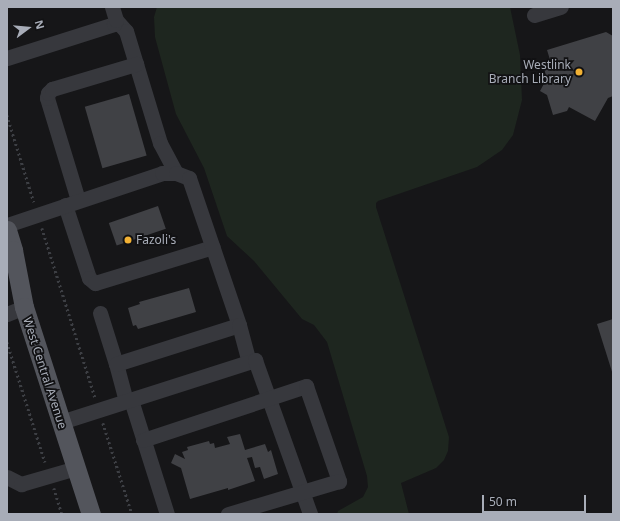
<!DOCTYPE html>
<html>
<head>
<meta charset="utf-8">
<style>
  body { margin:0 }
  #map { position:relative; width:620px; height:521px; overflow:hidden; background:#161618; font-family:"Noto Sans",sans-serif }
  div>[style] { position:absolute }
  .green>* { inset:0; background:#1e261f }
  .building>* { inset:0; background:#404145; transform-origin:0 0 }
  .path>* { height:2.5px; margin-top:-1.25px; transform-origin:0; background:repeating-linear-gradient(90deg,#3d3f44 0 2px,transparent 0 5px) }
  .minor>* { height:15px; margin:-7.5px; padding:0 7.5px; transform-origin:7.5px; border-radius:7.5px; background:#37383d }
  .major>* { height:19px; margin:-9.5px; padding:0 9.5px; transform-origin:9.5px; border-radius:9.5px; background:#53555c }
  .dots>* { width:11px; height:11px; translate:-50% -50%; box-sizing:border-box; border:2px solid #111113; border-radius:50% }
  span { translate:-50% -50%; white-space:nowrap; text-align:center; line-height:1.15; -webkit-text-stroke:3.5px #111113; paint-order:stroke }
  .poi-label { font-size:12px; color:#a8adb8 }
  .right { translate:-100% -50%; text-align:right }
  .left { translate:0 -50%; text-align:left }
  .street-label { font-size:12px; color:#a8adb8 }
  .frame { position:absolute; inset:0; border:8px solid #a8adb8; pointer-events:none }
  .north { position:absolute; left:8px; top:8px; width:40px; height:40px; -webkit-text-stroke:3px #111113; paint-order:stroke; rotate:74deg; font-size:11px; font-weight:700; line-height:16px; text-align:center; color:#a8adb8 }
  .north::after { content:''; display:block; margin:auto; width:14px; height:18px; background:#a8adb8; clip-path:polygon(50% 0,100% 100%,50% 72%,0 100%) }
  .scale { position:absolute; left:482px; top:495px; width:104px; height:18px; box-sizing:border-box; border:2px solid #a8adb8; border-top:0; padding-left:5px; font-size:12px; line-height:14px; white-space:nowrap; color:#a8adb8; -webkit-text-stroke:3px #111113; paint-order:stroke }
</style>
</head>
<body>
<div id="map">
  <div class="green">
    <div style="clip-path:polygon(157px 7px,510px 7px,520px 55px,522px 100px,513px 135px,502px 150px,477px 167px,378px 201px,376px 203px,376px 207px,449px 437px,448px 451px,444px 460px,436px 468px,401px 483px,409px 514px,337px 514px,338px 511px,363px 497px,368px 487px,367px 476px,327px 342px,314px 325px,302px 319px,254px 261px,227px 236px,204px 168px,176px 114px,155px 37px,154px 17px)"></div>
  </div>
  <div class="building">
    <div style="clip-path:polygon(606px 32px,613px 36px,613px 96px,608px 98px,595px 121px,569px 107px,567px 111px,553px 115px,547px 95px,540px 91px,547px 78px,543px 66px,551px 63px,547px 50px)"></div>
    <div style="left:129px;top:94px;width:64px;height:46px;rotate:74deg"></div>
    <div style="left:158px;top:206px;width:24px;height:52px;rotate:71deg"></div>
    <div style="clip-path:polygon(189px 288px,196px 312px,138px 329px,136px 325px,133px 326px,128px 308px,140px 304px,139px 302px)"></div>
    <div style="clip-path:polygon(613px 319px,613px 375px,597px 324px)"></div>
    <div style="clip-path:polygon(240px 434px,245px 450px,265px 444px,268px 452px,271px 450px,278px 474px,264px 479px,260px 467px,255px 468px,252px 457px,247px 458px,255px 481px,228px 490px,228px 488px,190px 499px,181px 468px,171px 463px,175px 454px,185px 459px,182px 452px,188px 450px,187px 447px,209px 441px,210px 444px,214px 443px,215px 448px,230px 444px,227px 437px)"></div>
  </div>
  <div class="path">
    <div style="left:7px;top:115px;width:91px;rotate:72.8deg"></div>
    <div style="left:42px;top:228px;width:177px;rotate:72.6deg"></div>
    <div style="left:7px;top:342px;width:126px;rotate:72.4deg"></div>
    <div style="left:103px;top:423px;width:96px;rotate:72.3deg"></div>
    <div style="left:54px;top:488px;width:27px;rotate:73deg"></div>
  </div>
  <div class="minor">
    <div style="left:534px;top:15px;width:28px;rotate:-17deg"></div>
    <div style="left:116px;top:20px;width:15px;rotate:48deg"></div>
    <div style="left:126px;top:31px;width:117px;rotate:73.1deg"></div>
    <div style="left:160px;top:143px;width:34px;rotate:62deg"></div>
    <div style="left:7px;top:58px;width:112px;rotate:-17.6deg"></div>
    <div style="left:114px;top:24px;width:4px;rotate:-63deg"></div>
    <div style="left:116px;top:20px;width:14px;rotate:-107deg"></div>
    <div style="left:78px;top:200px;width:107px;rotate:-106.9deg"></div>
    <div style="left:47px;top:98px;width:5px;rotate:-79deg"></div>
    <div style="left:48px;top:93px;width:6px;rotate:-45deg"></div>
    <div style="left:52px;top:89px;width:88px;rotate:-16.6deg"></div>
    <div style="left:65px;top:205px;width:77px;rotate:71.8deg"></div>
    <div style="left:89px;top:278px;width:8px;rotate:40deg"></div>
    <div style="left:95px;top:283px;width:123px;rotate:-17deg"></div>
    <div style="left:7px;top:225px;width:163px;rotate:-18.5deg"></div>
    <div style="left:162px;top:173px;width:14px"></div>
    <div style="left:176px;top:173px;width:14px;rotate:21deg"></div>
    <div style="left:189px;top:178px;width:155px;rotate:71.2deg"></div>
    <div style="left:100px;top:313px;width:53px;rotate:72.6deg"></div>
    <div style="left:7px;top:314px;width:18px;rotate:-22deg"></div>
    <div style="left:131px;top:400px;width:120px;rotate:72.5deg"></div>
    <div style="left:126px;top:401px;width:38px;rotate:-105deg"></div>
    <div style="left:116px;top:364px;width:129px;rotate:-17.6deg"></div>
    <div style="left:239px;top:325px;width:38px;rotate:75deg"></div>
    <div style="left:61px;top:422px;width:204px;rotate:-17.7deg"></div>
    <div style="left:255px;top:360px;width:164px;rotate:70.3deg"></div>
    <div style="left:143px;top:440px;width:172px;rotate:-18.3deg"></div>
    <div style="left:306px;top:386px;width:101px;rotate:70.8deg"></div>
    <div style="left:339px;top:481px;width:116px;rotate:163.4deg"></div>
    <div style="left:7px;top:477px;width:16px;rotate:27deg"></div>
    <div style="left:21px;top:484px;width:57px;rotate:-16.2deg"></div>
  </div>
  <div class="major">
    <div style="left:7px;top:230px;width:21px;rotate:73deg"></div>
    <div style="left:13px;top:250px;width:58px;rotate:79.1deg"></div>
    <div style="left:24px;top:307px;width:218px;rotate:72.1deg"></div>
  </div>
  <div class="dots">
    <div style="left:579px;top:72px;background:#f2b134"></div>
    <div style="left:128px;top:240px;background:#f2b134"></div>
  </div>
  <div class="poi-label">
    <span class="right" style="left:571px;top:72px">Westlink<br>Branch Library</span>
    <span class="left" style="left:136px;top:240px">Fazoli's</span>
  </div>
  <div class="street-label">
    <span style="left:45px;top:373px;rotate:72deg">West Central Avenue</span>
  </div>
  <div class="frame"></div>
  <div class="north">N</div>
  <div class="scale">50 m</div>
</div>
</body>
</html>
